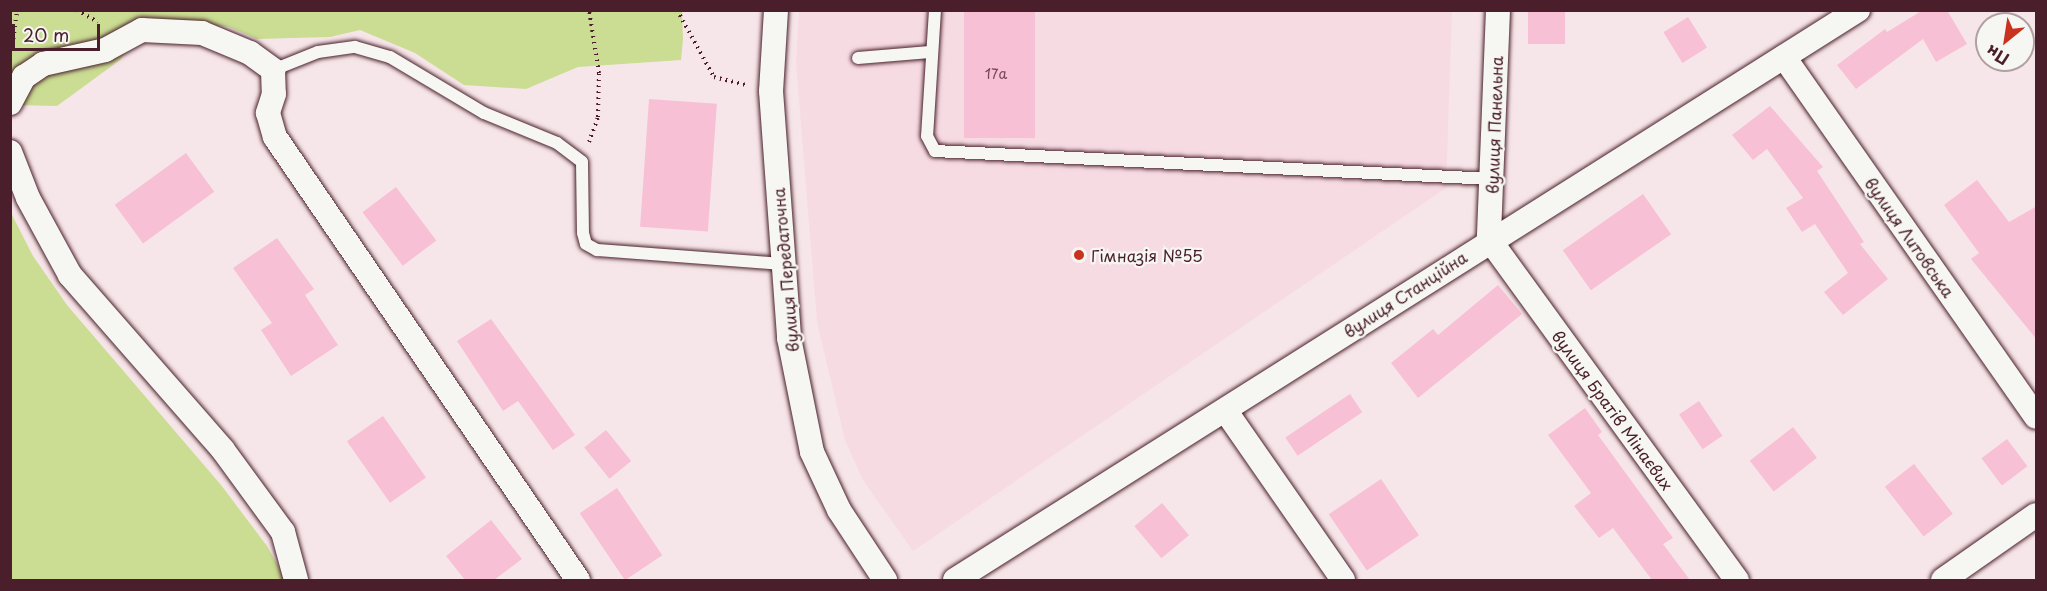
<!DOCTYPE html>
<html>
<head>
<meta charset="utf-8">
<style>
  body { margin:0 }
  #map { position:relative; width:2047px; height:591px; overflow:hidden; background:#f7e6e9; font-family:"Playpen Sans",sans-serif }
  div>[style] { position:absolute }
  .built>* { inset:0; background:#f7dbe3 }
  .green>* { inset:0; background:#cadd92 }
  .building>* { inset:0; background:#f8c0d5; transform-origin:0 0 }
  .path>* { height:4px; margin-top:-2px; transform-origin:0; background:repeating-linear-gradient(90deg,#4a1f2b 0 1.5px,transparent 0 6px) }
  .roads { filter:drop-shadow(0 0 2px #4a1f2b) drop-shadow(0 0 2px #4a1f2b) }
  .lane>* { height:12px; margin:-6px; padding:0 6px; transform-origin:6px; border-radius:6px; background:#f6f6f2 }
  .street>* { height:24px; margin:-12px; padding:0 12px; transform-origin:12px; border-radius:12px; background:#f6f6f2 }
  .dots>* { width:16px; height:16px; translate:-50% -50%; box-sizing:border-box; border:3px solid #f6f6f2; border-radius:50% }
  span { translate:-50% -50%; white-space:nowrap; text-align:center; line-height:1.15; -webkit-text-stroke:4.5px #f6f6f2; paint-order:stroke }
  .number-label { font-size:14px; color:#764756 }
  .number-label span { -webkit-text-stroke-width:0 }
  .street-label { font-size:16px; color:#4a1f2b }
  .poi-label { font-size:16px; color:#4a1f2b }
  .left { translate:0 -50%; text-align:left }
  .frame { position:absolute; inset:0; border:12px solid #4a1f2b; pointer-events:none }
  .north { position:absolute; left:1975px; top:12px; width:60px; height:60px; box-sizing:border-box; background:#f6f6f2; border:2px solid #b1a0a2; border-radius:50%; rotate:210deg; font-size:16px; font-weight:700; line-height:24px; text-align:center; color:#4a1f2b }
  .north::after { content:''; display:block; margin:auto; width:21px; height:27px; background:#c8321e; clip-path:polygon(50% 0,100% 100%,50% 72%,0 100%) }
  .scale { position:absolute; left:12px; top:24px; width:88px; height:27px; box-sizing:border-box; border:3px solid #4a1f2b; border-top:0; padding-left:8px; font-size:18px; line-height:21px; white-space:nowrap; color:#4a1f2b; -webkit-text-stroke:4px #f6f6f2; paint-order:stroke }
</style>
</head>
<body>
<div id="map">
  <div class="built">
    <div style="clip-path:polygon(799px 11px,1452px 11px,1446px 188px,913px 551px,863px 480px,845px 440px,817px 322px,796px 62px)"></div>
  </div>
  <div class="green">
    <div style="clip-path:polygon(11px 11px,682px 11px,683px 39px,681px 60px,578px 67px,526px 89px,464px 85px,415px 53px,360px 30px,330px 37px,257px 39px,229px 27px,152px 19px,120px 60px,57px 106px,11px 105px)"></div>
    <div style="clip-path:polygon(10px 211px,33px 256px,67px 305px,221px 485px,267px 546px,286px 580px,11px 580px)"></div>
  </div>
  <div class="building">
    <div style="left:964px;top:10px;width:71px;height:128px"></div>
    <div style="left:1528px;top:10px;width:37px;height:34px"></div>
    <div style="clip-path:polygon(1923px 10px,1947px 10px,1967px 44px,1936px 62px,1923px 39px,1856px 89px,1837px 65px,1885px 29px,1887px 32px)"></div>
    <div style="left:1688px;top:17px;width:36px;height:29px;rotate:58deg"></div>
    <div style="left:649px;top:99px;width:68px;height:128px;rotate:4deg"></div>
    <div style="clip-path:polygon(1770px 106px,1823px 167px,1817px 171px,1864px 242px,1860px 244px,1888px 279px,1843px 315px,1824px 292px,1848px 273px,1815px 224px,1802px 232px,1786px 208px,1803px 198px,1767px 149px,1753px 160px,1732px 135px)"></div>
    <div style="left:186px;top:153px;width:48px;height:88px;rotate:54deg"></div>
    <div style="clip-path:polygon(1977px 180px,2009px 222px,2037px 206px,2037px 340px,1971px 259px,1979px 253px,1944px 205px)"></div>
    <div style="left:396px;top:187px;width:67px;height:42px;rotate:53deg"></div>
    <div style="left:1643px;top:194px;width:49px;height:98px;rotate:55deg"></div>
    <div style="clip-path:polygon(277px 238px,314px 289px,305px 295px,338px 345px,291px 376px,261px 330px,272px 323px,233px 268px)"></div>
    <div style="clip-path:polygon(1498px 285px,1522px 314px,1418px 398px,1391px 363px,1433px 329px,1438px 335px)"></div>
    <div style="clip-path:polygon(491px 319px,575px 435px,553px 450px,518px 401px,503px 411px,457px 341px)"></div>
    <div style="left:1350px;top:394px;width:22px;height:78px;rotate:56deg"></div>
    <div style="left:1699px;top:401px;width:42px;height:24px;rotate:56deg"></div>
    <div style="clip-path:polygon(1585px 408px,1602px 432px,1598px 435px,1673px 538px,1663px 544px,1690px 580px,1652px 580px,1613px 528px,1599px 538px,1574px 506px,1591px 493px,1548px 435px)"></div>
    <div style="left:383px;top:416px;width:75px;height:44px;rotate:55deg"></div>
    <div style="left:1793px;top:427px;width:39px;height:55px;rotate:52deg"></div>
    <div style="left:606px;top:430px;width:40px;height:28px;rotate:51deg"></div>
    <div style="left:2007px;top:439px;width:34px;height:32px;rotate:53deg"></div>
    <div style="left:1914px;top:464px;width:63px;height:37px;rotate:52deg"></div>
    <div style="left:1381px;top:479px;width:68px;height:63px;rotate:56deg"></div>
    <div style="left:617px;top:488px;width:81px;height:45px;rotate:56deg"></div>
    <div style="left:1162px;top:503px;width:42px;height:36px;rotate:50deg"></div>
    <div style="clip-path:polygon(491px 520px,522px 559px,494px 580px,465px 580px,446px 556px)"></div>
  </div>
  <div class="path">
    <div style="left:77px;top:10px;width:24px;rotate:30deg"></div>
    <div style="left:677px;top:10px;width:77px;rotate:61.1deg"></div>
    <div style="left:714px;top:77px;width:34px;rotate:14deg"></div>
    <div style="left:12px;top:51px;width:41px;rotate:-83deg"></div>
    <div style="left:589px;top:142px;width:27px;rotate:-70deg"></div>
    <div style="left:598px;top:117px;width:44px;rotate:-88.7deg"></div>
    <div style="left:599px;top:73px;width:64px;rotate:-99deg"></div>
  </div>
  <div class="roads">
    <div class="lane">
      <div style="left:935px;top:10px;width:126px;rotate:93.6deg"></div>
      <div style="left:927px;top:136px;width:17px;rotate:62deg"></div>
      <div style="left:935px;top:151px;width:558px;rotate:2.88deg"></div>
      <div style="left:858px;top:58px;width:72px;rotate:-4.8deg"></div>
      <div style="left:273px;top:70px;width:48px;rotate:-21.8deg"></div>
      <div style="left:318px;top:52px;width:37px;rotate:-8deg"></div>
      <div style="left:355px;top:47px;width:36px;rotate:16deg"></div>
      <div style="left:390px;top:57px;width:109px;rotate:30.8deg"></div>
      <div style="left:484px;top:113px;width:79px;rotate:22.3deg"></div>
      <div style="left:557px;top:143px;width:31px;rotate:37deg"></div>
      <div style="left:582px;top:162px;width:71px;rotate:89.2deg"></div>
      <div style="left:583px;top:233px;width:11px;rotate:75deg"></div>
      <div style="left:586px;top:244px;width:13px;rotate:29deg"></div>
      <div style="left:597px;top:250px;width:187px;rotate:4.3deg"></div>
    </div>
    <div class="street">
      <div style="left:776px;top:10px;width:81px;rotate:93.5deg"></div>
      <div style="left:771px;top:91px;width:248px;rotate:85.8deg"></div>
      <div style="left:789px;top:338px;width:116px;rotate:78.6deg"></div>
      <div style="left:812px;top:452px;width:64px;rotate:65deg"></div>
      <div style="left:839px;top:510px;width:84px;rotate:56.7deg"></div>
      <div style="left:1498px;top:10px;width:229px;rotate:92.3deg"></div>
      <div style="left:1489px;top:239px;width:422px;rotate:54deg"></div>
      <div style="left:1784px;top:57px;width:439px;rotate:55deg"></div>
      <div style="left:10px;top:103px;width:30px;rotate:-62deg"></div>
      <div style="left:24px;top:77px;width:23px;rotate:-34deg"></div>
      <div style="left:43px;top:64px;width:64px;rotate:-12.7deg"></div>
      <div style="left:105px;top:50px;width:42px;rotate:-28.4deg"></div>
      <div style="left:142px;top:30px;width:60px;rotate:2.9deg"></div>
      <div style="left:202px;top:33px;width:52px;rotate:22.6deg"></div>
      <div style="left:250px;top:53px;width:29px;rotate:36deg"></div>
      <div style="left:273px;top:70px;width:24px;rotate:88deg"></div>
      <div style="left:274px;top:94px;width:20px;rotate:108deg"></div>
      <div style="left:268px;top:113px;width:25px;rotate:74deg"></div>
      <div style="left:275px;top:137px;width:537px;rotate:55.63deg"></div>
      <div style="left:10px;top:152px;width:49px;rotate:68.6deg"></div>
      <div style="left:28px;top:198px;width:88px;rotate:61.4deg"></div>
      <div style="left:70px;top:275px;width:232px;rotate:48.8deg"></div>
      <div style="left:223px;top:450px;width:102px;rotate:53.8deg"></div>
      <div style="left:283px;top:532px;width:50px;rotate:74.8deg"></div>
      <div style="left:1225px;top:410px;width:207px;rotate:55.2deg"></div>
      <div style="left:955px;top:580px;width:1068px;rotate:-32.26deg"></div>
      <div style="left:1943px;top:580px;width:113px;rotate:-35deg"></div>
    </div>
  </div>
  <div class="dots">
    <div style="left:1079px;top:255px;background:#c8321e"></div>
  </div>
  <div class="number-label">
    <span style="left:996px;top:74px">17а</span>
  </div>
  <div class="street-label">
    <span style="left:1494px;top:125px;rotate:-88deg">вулиця Панельна</span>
    <span style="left:1910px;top:237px;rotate:55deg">вулиця Литовська</span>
    <span style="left:785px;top:270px;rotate:-95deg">вулиця Передаточна</span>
    <span style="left:1405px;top:294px;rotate:-33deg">вулиця Станційна</span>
    <span style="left:1613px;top:410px;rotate:54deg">вулиця Братів Мінаєвих</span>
  </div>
  <div class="poi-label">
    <span class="left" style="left:1091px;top:255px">Гімназія №55</span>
  </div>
  <div class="frame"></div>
  <div class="north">Пн</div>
  <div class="scale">20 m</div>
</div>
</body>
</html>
